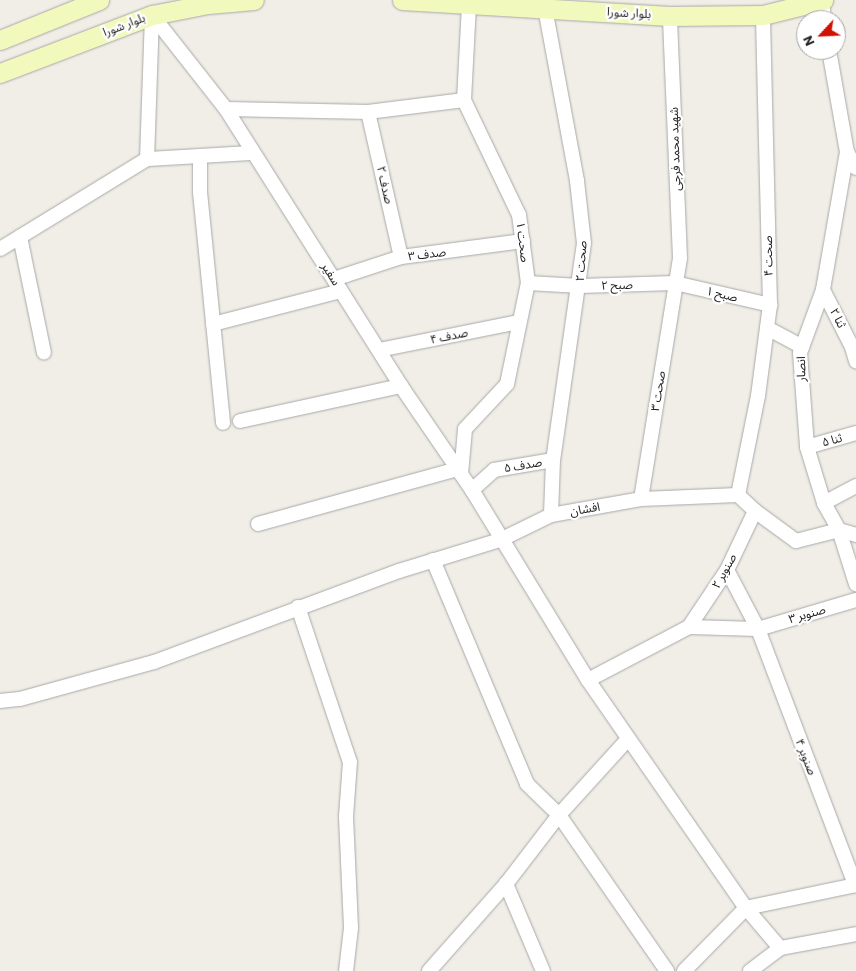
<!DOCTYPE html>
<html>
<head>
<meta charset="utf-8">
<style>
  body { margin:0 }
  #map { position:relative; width:856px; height:971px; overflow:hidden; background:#f1eee7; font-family:Barlow,"Noto Sans Arabic",sans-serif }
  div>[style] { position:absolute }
  .roads { filter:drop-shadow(0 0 1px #a8a8a8) drop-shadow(0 0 1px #a8a8a8) }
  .street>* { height:14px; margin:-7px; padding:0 7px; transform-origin:7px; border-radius:7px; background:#fff }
  .secondary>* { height:19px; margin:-9.5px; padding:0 9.5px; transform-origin:9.5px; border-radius:9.5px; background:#f2f9bd }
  span { translate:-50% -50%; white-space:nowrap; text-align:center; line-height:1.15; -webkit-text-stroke:4.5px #fff; paint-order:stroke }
  .street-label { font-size:12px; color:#212121 }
  .north { position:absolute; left:796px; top:10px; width:50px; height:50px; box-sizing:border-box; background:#fff; border:1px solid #a6a6a6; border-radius:50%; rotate:245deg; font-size:14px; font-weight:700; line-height:20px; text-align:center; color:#212121 }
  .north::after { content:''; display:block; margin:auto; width:18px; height:22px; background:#d01001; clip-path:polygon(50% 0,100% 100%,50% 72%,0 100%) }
</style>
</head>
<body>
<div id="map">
  <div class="roads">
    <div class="street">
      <div style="left:822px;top:1px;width:19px;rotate:84deg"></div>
      <div style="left:545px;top:8px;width:176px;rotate:79.5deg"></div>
      <div style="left:577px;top:181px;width:62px;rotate:83.6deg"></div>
      <div style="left:584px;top:243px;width:219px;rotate:98.1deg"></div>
      <div style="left:553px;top:460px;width:55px;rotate:92.1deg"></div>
      <div style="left:152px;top:15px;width:120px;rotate:51.8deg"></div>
      <div style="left:226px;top:109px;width:328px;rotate:57.7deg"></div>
      <div style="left:401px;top:386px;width:126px;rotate:55.7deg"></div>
      <div style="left:472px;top:490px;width:223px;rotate:58.6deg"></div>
      <div style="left:588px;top:680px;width:277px;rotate:55.3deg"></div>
      <div style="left:746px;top:908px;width:112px;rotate:-11.8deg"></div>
      <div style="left:829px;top:50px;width:104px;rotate:80deg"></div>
      <div style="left:847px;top:152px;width:18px;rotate:61deg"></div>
      <div style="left:226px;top:109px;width:142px;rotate:1.2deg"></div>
      <div style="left:368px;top:112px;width:97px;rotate:-7.1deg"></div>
      <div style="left:368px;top:112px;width:149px;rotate:77.2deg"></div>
      <div style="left:847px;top:152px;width:140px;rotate:99.9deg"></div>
      <div style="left:823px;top:290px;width:67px;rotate:110.1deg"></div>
      <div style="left:800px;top:353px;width:94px;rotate:85.7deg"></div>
      <div style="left:807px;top:447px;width:59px;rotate:73.1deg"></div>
      <div style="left:824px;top:503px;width:31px;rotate:61deg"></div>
      <div style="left:839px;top:530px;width:57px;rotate:72.5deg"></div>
      <div style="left:200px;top:156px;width:36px;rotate:90deg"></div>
      <div style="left:200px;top:192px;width:232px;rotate:84.3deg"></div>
      <div style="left:147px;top:159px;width:105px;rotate:-3.3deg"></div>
      <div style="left:20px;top:237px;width:118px;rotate:78.3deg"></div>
      <div style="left:0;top:249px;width:172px;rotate:-31.5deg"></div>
      <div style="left:147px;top:159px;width:144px;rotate:-88deg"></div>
      <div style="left:334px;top:279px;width:71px;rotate:-18.2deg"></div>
      <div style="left:401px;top:257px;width:123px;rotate:-7.5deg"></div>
      <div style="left:528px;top:283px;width:52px;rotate:3.3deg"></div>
      <div style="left:580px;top:286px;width:95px;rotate:-1.8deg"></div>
      <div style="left:675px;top:283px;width:98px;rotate:13deg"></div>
      <div style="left:823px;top:290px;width:64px;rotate:63deg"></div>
      <div style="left:852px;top:347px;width:15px;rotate:74deg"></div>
      <div style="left:213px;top:324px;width:132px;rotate:-14.5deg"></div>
      <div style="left:767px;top:328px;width:40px;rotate:28deg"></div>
      <div style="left:379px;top:350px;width:143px;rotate:-11.3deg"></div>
      <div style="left:240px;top:421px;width:165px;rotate:-12.3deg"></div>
      <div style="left:807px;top:447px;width:51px;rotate:-15.9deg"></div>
      <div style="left:461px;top:474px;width:45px;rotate:-84.9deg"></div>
      <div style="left:465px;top:429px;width:62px;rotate:-47deg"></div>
      <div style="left:507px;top:384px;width:103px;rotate:-78.3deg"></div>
      <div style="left:528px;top:283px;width:69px;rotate:-97.5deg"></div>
      <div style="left:519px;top:215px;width:127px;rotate:-115.6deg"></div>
      <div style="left:464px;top:100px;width:97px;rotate:-87deg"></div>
      <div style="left:472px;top:490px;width:30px;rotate:-42deg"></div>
      <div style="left:494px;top:470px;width:60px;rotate:-9.6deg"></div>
      <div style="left:738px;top:495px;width:101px;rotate:-78.6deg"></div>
      <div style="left:758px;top:396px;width:92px;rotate:-82.5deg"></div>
      <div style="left:770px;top:305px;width:290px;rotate:-91.4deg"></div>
      <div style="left:641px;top:499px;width:244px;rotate:-80.8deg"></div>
      <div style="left:680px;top:258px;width:242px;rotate:-92.4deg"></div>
      <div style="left:824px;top:503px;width:36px;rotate:-28deg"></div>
      <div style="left:258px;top:524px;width:206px;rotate:-15.4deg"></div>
      <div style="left:433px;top:560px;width:243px;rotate:67.2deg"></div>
      <div style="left:527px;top:784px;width:45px;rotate:44.1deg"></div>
      <div style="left:559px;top:815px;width:103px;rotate:-47.8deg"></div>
      <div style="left:727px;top:570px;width:67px;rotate:62.3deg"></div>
      <div style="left:758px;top:629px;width:274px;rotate:69.2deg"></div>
      <div style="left:298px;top:607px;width:163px;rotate:71.5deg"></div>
      <div style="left:350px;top:762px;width:55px;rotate:94.2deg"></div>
      <div style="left:346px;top:817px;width:111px;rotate:87.4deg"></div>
      <div style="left:351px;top:928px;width:43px;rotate:96.6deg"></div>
      <div style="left:689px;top:627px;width:69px;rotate:-56.3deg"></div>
      <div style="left:727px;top:570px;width:65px;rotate:-64.6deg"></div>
      <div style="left:588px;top:680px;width:114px;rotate:-27.7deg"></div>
      <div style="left:689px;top:627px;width:69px;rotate:1.7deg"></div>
      <div style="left:758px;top:629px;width:102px;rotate:-16.5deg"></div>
      <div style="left:0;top:701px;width:20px;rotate:-6deg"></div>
      <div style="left:20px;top:699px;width:139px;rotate:-15.4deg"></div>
      <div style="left:154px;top:662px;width:261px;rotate:-20.4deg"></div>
      <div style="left:399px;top:571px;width:106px;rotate:-17.1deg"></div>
      <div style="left:500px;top:540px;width:57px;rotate:-26.1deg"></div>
      <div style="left:551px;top:515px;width:91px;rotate:-10.1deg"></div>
      <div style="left:641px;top:499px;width:97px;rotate:-2.4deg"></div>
      <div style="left:738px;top:495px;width:23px;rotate:43deg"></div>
      <div style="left:755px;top:511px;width:51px;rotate:36.2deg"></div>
      <div style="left:796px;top:541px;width:44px;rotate:-14.3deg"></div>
      <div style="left:839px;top:530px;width:18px;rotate:16deg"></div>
      <div style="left:429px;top:971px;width:116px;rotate:-48.5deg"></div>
      <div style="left:543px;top:971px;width:95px;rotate:-113deg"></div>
      <div style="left:506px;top:884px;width:87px;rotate:-52.5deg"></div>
      <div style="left:559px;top:815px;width:190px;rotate:55.3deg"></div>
      <div style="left:684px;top:971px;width:88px;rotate:-45.5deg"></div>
      <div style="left:746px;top:908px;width:52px;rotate:49.6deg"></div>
      <div style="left:750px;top:971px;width:38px;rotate:-37deg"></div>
      <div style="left:780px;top:948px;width:77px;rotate:-10.4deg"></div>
    </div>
    <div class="secondary">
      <div style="left:402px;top:0;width:268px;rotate:3.4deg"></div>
      <div style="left:670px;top:16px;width:93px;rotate:-0.6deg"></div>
      <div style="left:763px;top:15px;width:62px;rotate:-14deg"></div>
      <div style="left:0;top:40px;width:107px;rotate:-22deg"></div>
      <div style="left:0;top:73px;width:163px;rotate:-20.9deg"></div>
      <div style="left:152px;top:15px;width:57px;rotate:-11.1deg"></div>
      <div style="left:208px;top:4px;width:46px;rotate:-5deg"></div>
    </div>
  </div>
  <div class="street-label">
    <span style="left:629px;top:13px;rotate:3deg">بلوار شورا</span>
    <span style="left:124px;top:25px;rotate:-21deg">بلوار شورا</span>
    <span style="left:675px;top:149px;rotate:-92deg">شهید محمد فرجی</span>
    <span style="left:385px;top:185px;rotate:77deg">صدف ۲</span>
    <span style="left:523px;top:242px;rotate:83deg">صحت ۱</span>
    <span style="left:427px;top:254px;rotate:-7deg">صدف ۳</span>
    <span style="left:768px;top:256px;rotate:-91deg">صحت ۴</span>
    <span style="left:581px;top:261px;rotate:-86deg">صحت ۲</span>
    <span style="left:331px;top:274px;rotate:58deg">سفیر</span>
    <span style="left:617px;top:285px;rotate:-2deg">صبح ۲</span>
    <span style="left:722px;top:294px;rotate:13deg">صبح ۱</span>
    <span style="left:838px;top:318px;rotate:63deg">ثنا ۲</span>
    <span style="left:449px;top:336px;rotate:-11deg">صدف ۴</span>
    <span style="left:801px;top:369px;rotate:-91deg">انصار</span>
    <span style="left:658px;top:391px;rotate:-81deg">صحت ۳</span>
    <span style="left:832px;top:440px;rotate:-15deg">ثنا ۵</span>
    <span style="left:523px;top:465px;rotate:-10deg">صدف ۵</span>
    <span style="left:585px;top:509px;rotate:-10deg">افشان</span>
    <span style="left:724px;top:571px;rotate:-61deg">صنوبر ۲</span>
    <span style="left:807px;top:614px;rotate:-16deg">صنوبر ۳</span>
    <span style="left:806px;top:757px;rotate:69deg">صنوبر ۴</span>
  </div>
  <div class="north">N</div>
</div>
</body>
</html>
